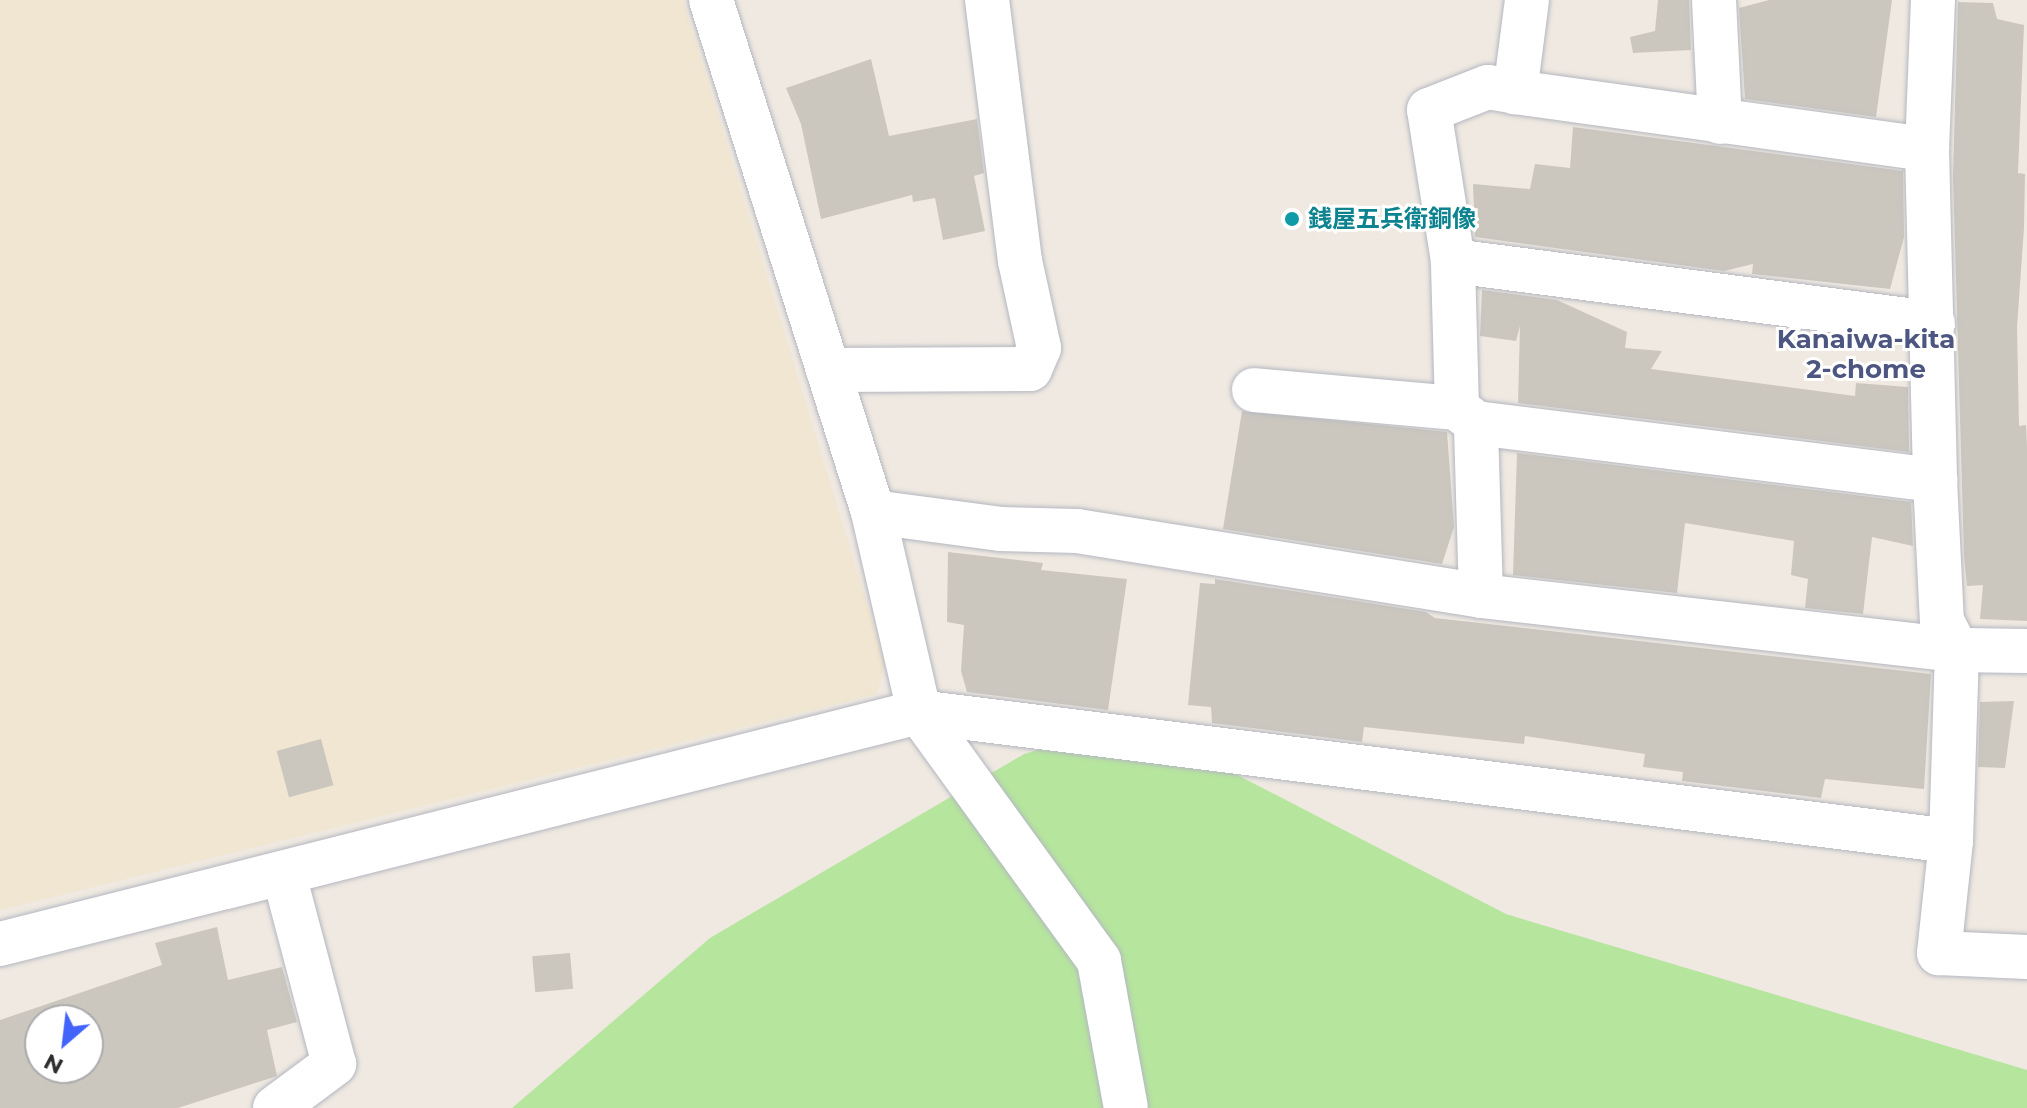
<!DOCTYPE html>
<html>
<head>
<meta charset="utf-8">
<style>
  body { margin:0 }
  #map { position:relative; width:2027px; height:1108px; overflow:hidden; background:#efe9e1; font-family:Montserrat,"Noto Sans JP",sans-serif }
  div>[style] { position:absolute }
  .education>* { inset:0; background:#f0e6d1 }
  .green>* { inset:0; background:#b6e59e }
  .building>* { inset:0; background:#cbc7bf; transform-origin:0 0 }
  .roads { filter:drop-shadow(0 0 2px #b4b7c1) drop-shadow(0 0 2px #b4b7c1) }
  .minor>* { height:44px; margin:-22px; padding:0 22px; transform-origin:22px; border-radius:22px; background:#fff }
  .dots>* { width:22px; height:22px; translate:-50% -50%; box-sizing:border-box; border:4px solid #fff; border-radius:50% }
  span { translate:-50% -50%; white-space:nowrap; text-align:center; line-height:1.15; -webkit-text-stroke:6px #fff; paint-order:stroke }
  .culture-label { font-size:24px; color:#0d838f; font-weight:700 }
  .left { translate:0 -50%; text-align:left }
  .neighbourhood-label { font-size:26px; color:#4d5680; font-weight:700 }
  .north { position:absolute; left:24px; top:1004px; width:80px; height:80px; box-sizing:border-box; background:#fff; border:2px solid #ababab; border-radius:50%; rotate:208deg; font-size:22px; font-weight:700; line-height:32px; text-align:center; color:#2e2e2e }
  .north::after { content:''; display:block; margin:auto; width:28px; height:36px; background:#4264fb; clip-path:polygon(50% 0,100% 100%,50% 72%,0 100%) }
</style>
</head>
<body>
<div id="map">
  <div class="education">
    <div style="clip-path:polygon(0 0,683px 0,885px 663px,877px 694px,0 910px)"></div>
  </div>
  <div class="green">
    <div style="clip-path:polygon(1135px 722px,1506px 914px,2027px 1070px,2027px 1108px,512px 1108px,710px 938px,1024px 754px)"></div>
  </div>
  <div class="building">
    <div style="clip-path:polygon(1658px 0,1689px 0,1691px 50px,1633px 53px,1630px 37px,1655px 31px)"></div>
    <div style="clip-path:polygon(1769px 0,1892px 0,1876px 117px,1745px 99px,1739px 8px)"></div>
    <div style="clip-path:polygon(1958px 2px,1993px 3px,1997px 19px,2024px 25px,2018px 173px,2025px 174px,2024px 228px,2017px 327px,2019px 426px,2026px 425px,2027px 446px,2027px 621px,1980px 619px,1983px 585px,1967px 586px,1964px 556px,1953px 175px)"></div>
    <div style="clip-path:polygon(871px 59px,889px 136px,977px 119px,984px 173px,974px 176px,985px 231px,943px 240px,935px 198px,913px 202px,912px 195px,821px 219px,801px 124px,786px 88px)"></div>
    <div style="clip-path:polygon(1573px 127px,1903px 171px,1904px 237px,1890px 289px,1752px 274px,1753px 264px,1724px 271px,1475px 237px,1473px 184px,1530px 189px,1535px 164px,1570px 168px)"></div>
    <div style="clip-path:polygon(1482px 290px,1557px 300px,1627px 332px,1625px 348px,1662px 351px,1651px 369px,1855px 396px,1856px 383px,1908px 387px,1909px 452px,1518px 403px,1520px 326px,1516px 341px,1480px 336px)"></div>
    <div style="clip-path:polygon(1242px 411px,1447px 432px,1454px 527px,1442px 564px,1223px 529px)"></div>
    <div style="clip-path:polygon(1517px 453px,1911px 502px,1913px 546px,1872px 537px,1863px 614px,1805px 608px,1808px 579px,1791px 575px,1794px 541px,1685px 523px,1677px 593px,1513px 575px)"></div>
    <div style="clip-path:polygon(948px 552px,1043px 563px,1041px 570px,1127px 579px,1108px 710px,967px 692px,961px 671px,964px 625px,947px 622px)"></div>
    <div style="clip-path:polygon(1215px 579px,1426px 612px,1435px 618px,1931px 674px,1924px 789px,1825px 779px,1821px 798px,1682px 781px,1683px 772px,1643px 767px,1645px 754px,1525px 736px,1524px 744px,1364px 727px,1362px 742px,1212px 723px,1211px 707px,1188px 705px,1200px 583px,1215px 584px)"></div>
    <div style="clip-path:polygon(2014px 701px,2005px 768px,1978px 767px,1980px 702px)"></div>
    <div style="left:321px;top:739px;width:48px;height:46px;rotate:75deg"></div>
    <div style="clip-path:polygon(evenodd,217px 927px,228px 980px,282px 967px,297px 1022px,267px 1030px,277px 1076px,178px 1108px,0 1108px,0 1020px,162px 965px,155px 943px,217px 927px,40px 1020px,88px 1020px,88px 1068px,40px 1068px,40px 1020px)"></div>
    <div style="left:570px;top:953px;width:36px;height:38px;rotate:85deg"></div>
  </div>
  <div class="roads">
    <div class="minor">
      <div style="left:711px;top:0;width:537px;rotate:72.44deg"></div>
      <div style="left:873px;top:512px;width:205px;rotate:77deg"></div>
      <div style="left:919px;top:712px;width:307px;rotate:54.1deg"></div>
      <div style="left:1099px;top:961px;width:149px;rotate:79.6deg"></div>
      <div style="left:1527px;top:0;width:93px;rotate:97.4deg"></div>
      <div style="left:1515px;top:92px;width:416px;rotate:7.9deg"></div>
      <div style="left:1714px;top:0;width:122px;rotate:87.2deg"></div>
      <div style="left:1933px;top:0;width:149px;rotate:92.3deg"></div>
      <div style="left:1927px;top:149px;width:331px;rotate:88.6deg"></div>
      <div style="left:1935px;top:480px;width:141px;rotate:87.2deg"></div>
      <div style="left:1942px;top:621px;width:33px;rotate:63deg"></div>
      <div style="left:1957px;top:650px;width:191px;rotate:91.8deg"></div>
      <div style="left:1453px;top:261px;width:484px;rotate:7.4deg"></div>
      <div style="left:828px;top:370px;width:202px;rotate:-0.3deg"></div>
      <div style="left:1030px;top:369px;width:23px;rotate:-67deg"></div>
      <div style="left:1039px;top:348px;width:89px;rotate:-102.3deg"></div>
      <div style="left:1020px;top:261px;width:263px;rotate:-97.2deg"></div>
      <div style="left:1254px;top:390px;width:204px;rotate:5.1deg"></div>
      <div style="left:1476px;top:423px;width:463px;rotate:7.1deg"></div>
      <div style="left:873px;top:512px;width:128px;rotate:7.6deg"></div>
      <div style="left:1000px;top:529px;width:77px;rotate:1.5deg"></div>
      <div style="left:1077px;top:531px;width:409px;rotate:9.1deg"></div>
      <div style="left:1481px;top:596px;width:479px;rotate:6.5deg"></div>
      <div style="left:1957px;top:650px;width:70px;rotate:0.8deg"></div>
      <div style="left:1481px;top:596px;width:173px;rotate:-91.7deg"></div>
      <div style="left:1476px;top:423px;width:24px;rotate:-142deg"></div>
      <div style="left:1457px;top:408px;width:147px;rotate:-91.6deg"></div>
      <div style="left:1453px;top:261px;width:153px;rotate:-99deg"></div>
      <div style="left:1429px;top:110px;width:63px;rotate:-21.3deg"></div>
      <div style="left:1488px;top:87px;width:27px;rotate:10deg"></div>
      <div style="left:0;top:944px;width:948px;rotate:-14.17deg"></div>
      <div style="left:919px;top:712px;width:1040px;rotate:7.13deg"></div>
      <div style="left:1951px;top:841px;width:113px;rotate:96.1deg"></div>
      <div style="left:1939px;top:953px;width:88px;rotate:2.6deg"></div>
      <div style="left:275px;top:1108px;width:74px;rotate:-36.7deg"></div>
      <div style="left:334px;top:1064px;width:196px;rotate:-104.8deg"></div>
    </div>
  </div>
  <div class="dots">
    <div style="left:1292px;top:219px;background:#0f9aa8"></div>
  </div>
  <div class="culture-label">
    <span class="left" style="left:1308px;top:219px">銭屋五兵衛銅像</span>
  </div>
  <div class="neighbourhood-label">
    <span style="left:1866px;top:355px">Kanaiwa-kita<br>2-chome</span>
  </div>
  <div class="north">N</div>
</div>
</body>
</html>
